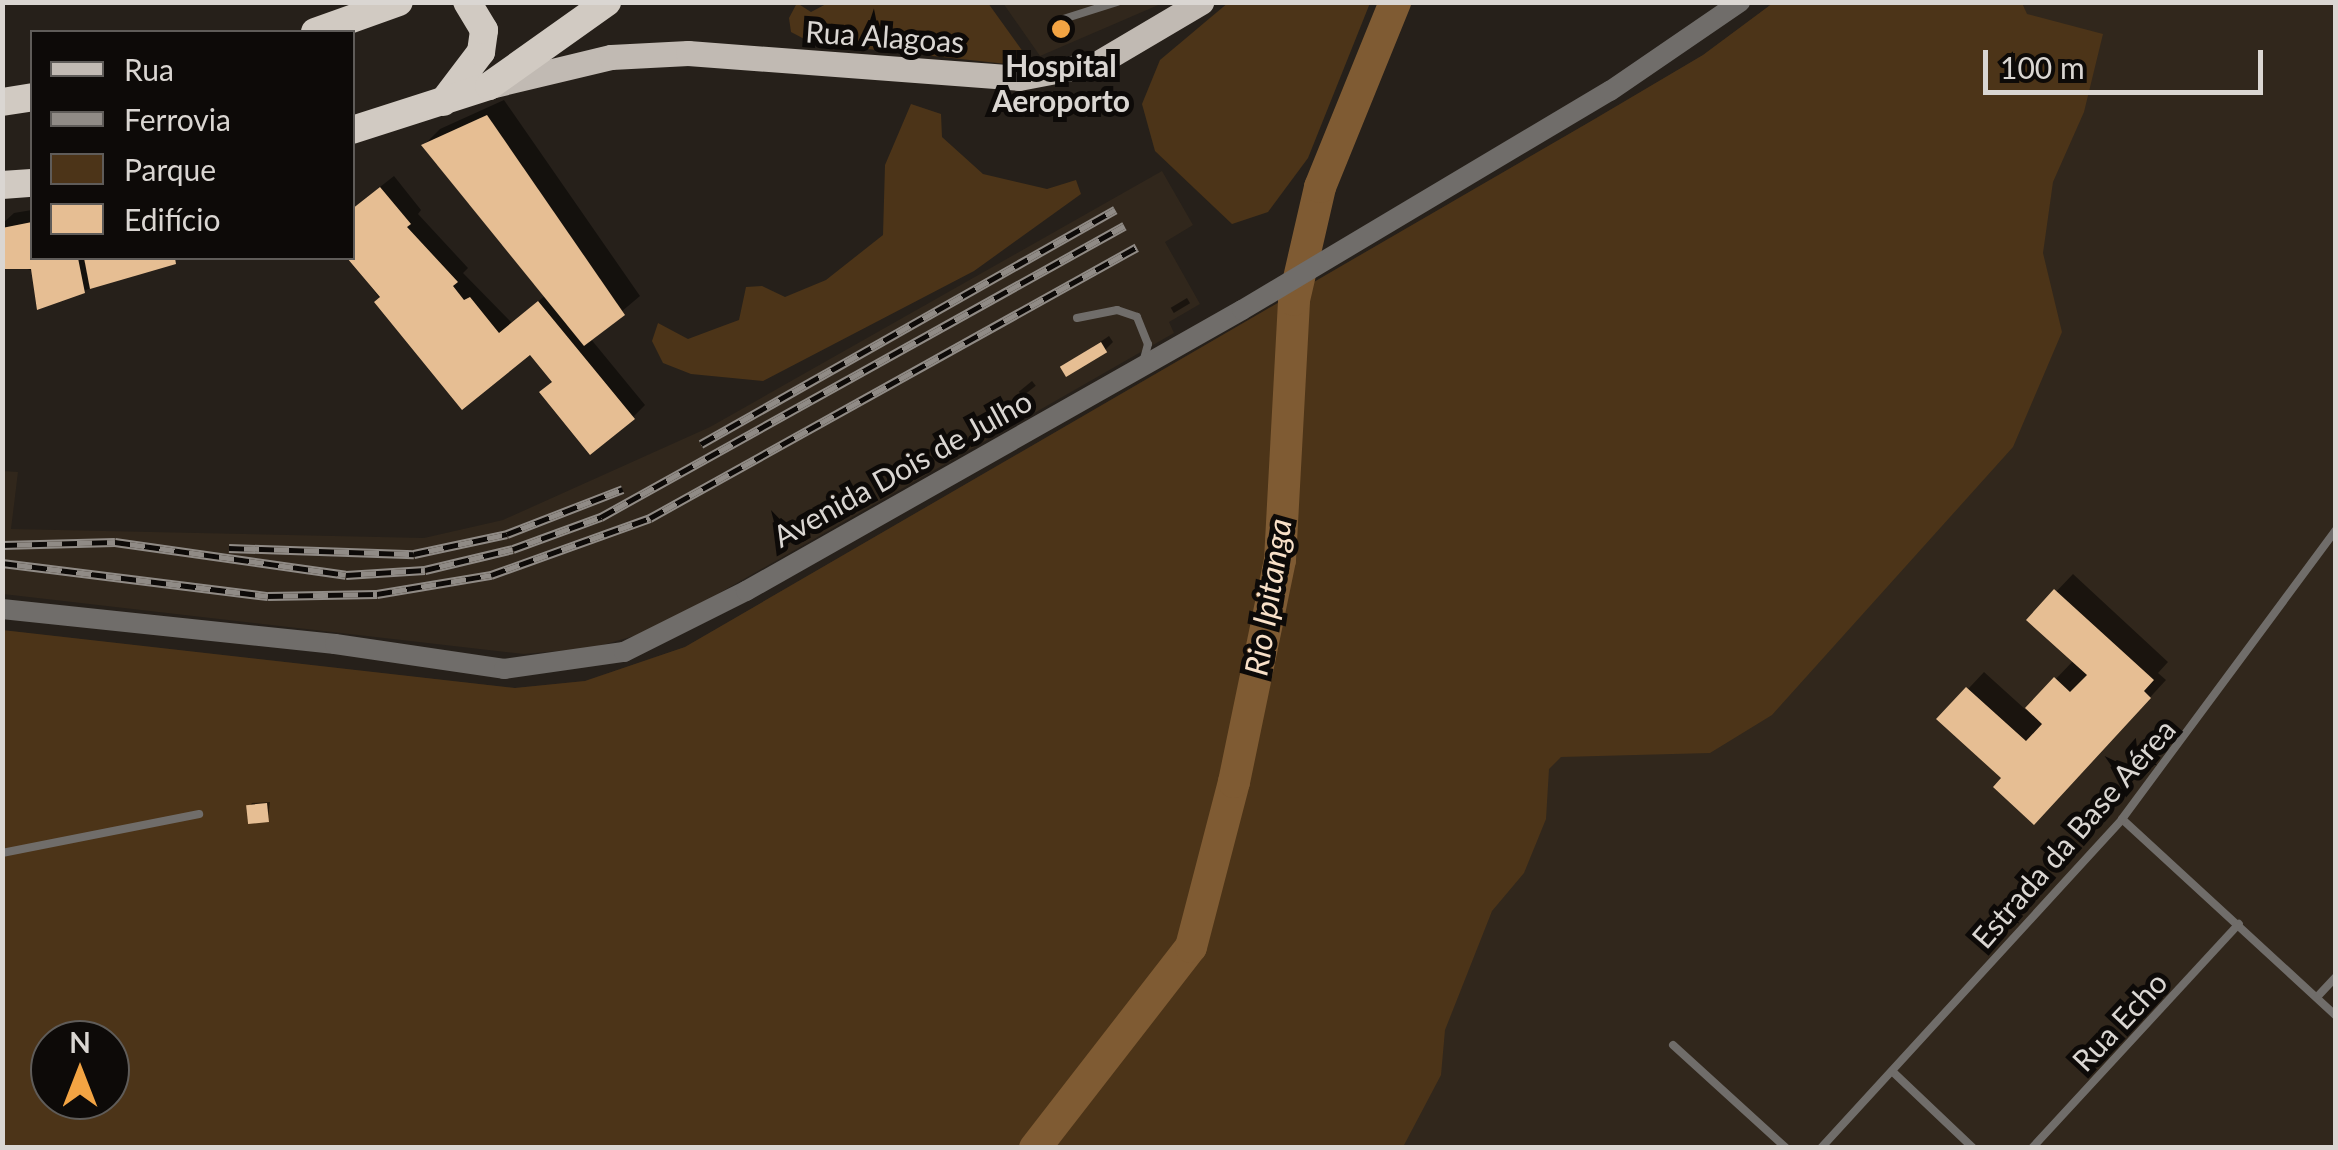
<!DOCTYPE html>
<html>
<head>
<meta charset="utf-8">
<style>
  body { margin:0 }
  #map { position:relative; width:2338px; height:1150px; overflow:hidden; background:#26201a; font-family:Lato,sans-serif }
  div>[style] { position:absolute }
  .built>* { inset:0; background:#31271c }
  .green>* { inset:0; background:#4c3418 }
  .shadow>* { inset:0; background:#0007; transform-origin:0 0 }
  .river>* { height:32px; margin:-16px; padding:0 16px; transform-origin:16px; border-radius:16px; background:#7f5b33 }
  .building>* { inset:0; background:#e6be93; transform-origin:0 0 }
  .service>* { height:8px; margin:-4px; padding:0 4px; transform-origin:4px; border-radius:4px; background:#706d6a }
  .tertiary>* { height:20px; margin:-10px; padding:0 10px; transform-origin:10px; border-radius:10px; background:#706d6a }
  .primary>* { height:25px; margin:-12.5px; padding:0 12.5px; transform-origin:12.5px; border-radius:12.5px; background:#c1bab3 }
  .trunk>* { height:28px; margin:-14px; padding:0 14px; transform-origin:14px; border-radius:14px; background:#d1cac2 }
  .rail>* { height:9px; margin-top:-4.5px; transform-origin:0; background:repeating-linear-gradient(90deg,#0d0a08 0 15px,#908b86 0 30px); box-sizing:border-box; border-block:2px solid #908b86 }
  .dots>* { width:28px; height:28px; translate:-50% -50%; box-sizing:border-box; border:5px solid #0d0a08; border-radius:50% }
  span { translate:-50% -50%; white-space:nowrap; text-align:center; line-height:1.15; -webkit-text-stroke:10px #0d0a08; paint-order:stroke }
  .street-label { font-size:30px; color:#dad6d2 }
  .poi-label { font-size:30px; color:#dad6d2; font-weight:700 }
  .water-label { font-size:32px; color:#f8e0c8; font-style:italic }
  .frame { position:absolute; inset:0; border:5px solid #dad6d2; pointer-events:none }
  .legend { position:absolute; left:30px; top:30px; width:325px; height:230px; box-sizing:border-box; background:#0d0a08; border:2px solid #5f5c59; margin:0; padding:12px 18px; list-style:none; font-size:30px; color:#dad6d2 }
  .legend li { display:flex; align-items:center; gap:20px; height:50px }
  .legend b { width:50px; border:2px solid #5f5c59 }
  .north { position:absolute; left:30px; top:1020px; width:100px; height:100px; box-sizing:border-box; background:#0d0a08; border:2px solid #5f5c59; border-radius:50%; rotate:0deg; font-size:28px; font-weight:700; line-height:40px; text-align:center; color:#dad6d2 }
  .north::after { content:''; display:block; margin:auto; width:35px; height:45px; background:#f3a443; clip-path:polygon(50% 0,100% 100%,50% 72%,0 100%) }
  .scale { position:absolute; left:1983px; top:50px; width:280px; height:45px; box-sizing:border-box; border:5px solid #dad6d2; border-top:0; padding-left:12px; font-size:30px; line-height:35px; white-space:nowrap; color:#dad6d2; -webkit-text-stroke:8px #0d0a08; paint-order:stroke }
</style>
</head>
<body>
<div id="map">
  <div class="built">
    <div style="clip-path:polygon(1003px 3px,1163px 3px,1040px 56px)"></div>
    <div style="clip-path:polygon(evenodd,1773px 3px,2335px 3px,2335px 1147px,3px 1147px,2px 630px,515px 688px,585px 681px,685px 647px,1593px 120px,1703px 55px,1773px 3px,50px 1040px,110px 1040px,110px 1100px,50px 1100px,50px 1040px)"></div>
    <div style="clip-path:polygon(1162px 171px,1193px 225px,1165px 242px,1200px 304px,1169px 322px,1174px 333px,655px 630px,592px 648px,524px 654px,3px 594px,2px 471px,18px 472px,11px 529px,424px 538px,503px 520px,710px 427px)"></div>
  </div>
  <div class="green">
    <div style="clip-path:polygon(1229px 2px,1370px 3px,1308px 158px,1268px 212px,1232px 224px,1155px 151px,1142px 104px,1160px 60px)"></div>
    <div style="clip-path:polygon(797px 3px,811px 12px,828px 3px,988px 3px,1026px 56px,1016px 65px,812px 43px,791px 32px,789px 18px)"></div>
    <div style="clip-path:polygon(evenodd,1773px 3px,2022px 3px,2027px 14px,2103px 34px,2084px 112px,2053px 182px,2043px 253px,2062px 332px,2013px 447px,1772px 715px,1710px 753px,1561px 757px,1549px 769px,1546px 819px,1524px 873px,1492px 911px,1445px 1030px,1441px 1075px,1403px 1147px,3px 1147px,2px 630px,515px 688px,585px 681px,685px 647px,1593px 120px,1703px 55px,1773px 3px,50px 1040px,110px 1040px,110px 1100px,50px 1100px,50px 1040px)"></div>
    <div style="clip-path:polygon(911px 104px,941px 114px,942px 137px,983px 174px,1047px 189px,1076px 180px,1081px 194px,974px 271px,763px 381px,691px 374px,663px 363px,652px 341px,658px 323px,688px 339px,720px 327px,739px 320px,746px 287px,762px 286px,785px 297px,826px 280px,883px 235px,885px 165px)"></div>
  </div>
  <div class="shadow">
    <div style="clip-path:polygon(504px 100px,640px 296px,590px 338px,645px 405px,633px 417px,554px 380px,530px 351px,462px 406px,349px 258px,352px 209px,394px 176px,421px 210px,418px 214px,468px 268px,463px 273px,512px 323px,546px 295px,424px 145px,440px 129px)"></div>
    <div style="clip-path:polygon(32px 210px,32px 258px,179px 258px,83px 291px,2px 259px,2px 224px,14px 213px)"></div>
    <div style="left:1187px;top:298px;width:6px;height:19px;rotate:59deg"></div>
    <div style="clip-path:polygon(1109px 336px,1113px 342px,1105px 350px,1063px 367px)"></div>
    <div style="left:1032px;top:381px;width:6px;height:17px;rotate:51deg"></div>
    <div style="clip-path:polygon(2073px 574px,2168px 662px,2158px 673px,2166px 680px,2051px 805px,1940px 719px,1984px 672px,2026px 710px,2074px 660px,2030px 619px)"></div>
    <div style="clip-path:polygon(270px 802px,268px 819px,249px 807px,252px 803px)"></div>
  </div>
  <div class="river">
    <div style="left:1035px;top:1148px;width:254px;rotate:-52.2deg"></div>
    <div style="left:1191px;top:947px;width:171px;rotate:-75.4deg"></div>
    <div style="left:1234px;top:782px;width:227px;rotate:-78.3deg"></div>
    <div style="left:1280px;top:560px;width:260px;rotate:-86.9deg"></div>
    <div style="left:1294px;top:300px;width:116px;rotate:-77deg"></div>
    <div style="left:1320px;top:187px;width:200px;rotate:-67.9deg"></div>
  </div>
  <div class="building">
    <div style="clip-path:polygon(487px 115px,625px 315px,584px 346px,421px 145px)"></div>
    <div style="clip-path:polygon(380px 187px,411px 224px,407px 227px,458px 282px,453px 286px,464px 300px,470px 297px,499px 333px,538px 301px,635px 419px,590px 455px,539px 392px,552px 382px,530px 355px,462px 410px,374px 302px,380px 297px,347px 258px,352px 258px,352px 209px)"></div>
    <div style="clip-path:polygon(32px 222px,32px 258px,78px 258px,85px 293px,37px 310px,31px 269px,2px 269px,2px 228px)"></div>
    <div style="clip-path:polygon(84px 258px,175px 258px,176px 264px,90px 289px)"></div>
    <div style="left:1101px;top:342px;width:12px;height:48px;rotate:59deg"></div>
    <div style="clip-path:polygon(2054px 589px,2154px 680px,2144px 691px,2151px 698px,2034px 825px,1993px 787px,2001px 778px,1936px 719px,1966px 687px,2026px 741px,2042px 724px,2025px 708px,2054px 677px,2070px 692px,2087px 675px,2026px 620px)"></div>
    <div style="left:267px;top:803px;width:19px;height:21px;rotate:84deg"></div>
  </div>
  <div class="service">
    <div style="left:1057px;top:21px;width:63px;rotate:-17.6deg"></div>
    <div style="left:1077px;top:318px;width:41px;rotate:-11.3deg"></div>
    <div style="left:1117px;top:310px;width:21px;rotate:19deg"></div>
    <div style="left:1137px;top:317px;width:29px;rotate:68deg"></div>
    <div style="left:1148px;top:344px;width:20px;rotate:105deg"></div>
    <div style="left:2122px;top:819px;width:291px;rotate:42.6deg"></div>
    <div style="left:2px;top:853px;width:201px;rotate:-11.2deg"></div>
    <div style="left:2318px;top:996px;width:26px;rotate:-47deg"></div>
    <div style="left:1673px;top:1045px;width:153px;rotate:42.3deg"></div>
    <div style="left:1893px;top:1072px;width:110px;rotate:43.5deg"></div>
    <div style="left:1821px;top:1148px;width:446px;rotate:-47.5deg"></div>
    <div style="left:2122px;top:819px;width:360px;rotate:-53.5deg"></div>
    <div style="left:2032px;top:1148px;width:305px;rotate:-47.3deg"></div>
  </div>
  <div class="tertiary">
    <div style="left:2px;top:609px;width:335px;rotate:6deg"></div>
    <div style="left:335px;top:644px;width:171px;rotate:8.4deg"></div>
    <div style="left:504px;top:669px;width:121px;rotate:-8.1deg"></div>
    <div style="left:624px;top:652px;width:136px;rotate:-26.6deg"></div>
    <div style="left:746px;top:591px;width:570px;rotate:-29.53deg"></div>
    <div style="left:1242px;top:310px;width:428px;rotate:-30.8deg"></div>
    <div style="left:1610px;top:91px;width:158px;rotate:-34.4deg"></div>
  </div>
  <div class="primary">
    <div style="left:494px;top:85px;width:120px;rotate:-13.5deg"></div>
    <div style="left:611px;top:57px;width:77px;rotate:-3deg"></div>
    <div style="left:688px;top:53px;width:332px;rotate:4.3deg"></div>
    <div style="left:1019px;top:78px;width:80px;rotate:-10.8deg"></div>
    <div style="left:1098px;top:63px;width:120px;rotate:-30.6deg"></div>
  </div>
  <div class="trunk">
    <div style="left:315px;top:32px;width:89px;rotate:-19.7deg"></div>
    <div style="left:2px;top:102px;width:30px;rotate:-9deg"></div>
    <div style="left:443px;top:102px;width:63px;rotate:-52.8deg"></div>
    <div style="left:481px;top:52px;width:22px;rotate:-82deg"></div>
    <div style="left:484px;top:30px;width:33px;rotate:-121deg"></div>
    <div style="left:352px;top:130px;width:144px;rotate:-17.8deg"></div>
    <div style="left:489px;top:86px;width:145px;rotate:-35.4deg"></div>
    <div style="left:2px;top:185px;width:30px;rotate:-4deg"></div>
  </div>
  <div class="rail">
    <div style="left:701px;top:444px;width:476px;rotate:-29.5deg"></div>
    <div style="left:2px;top:545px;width:113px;rotate:-1.5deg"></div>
    <div style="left:115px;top:542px;width:233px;rotate:8.1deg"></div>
    <div style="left:346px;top:575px;width:79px;rotate:-3.6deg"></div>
    <div style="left:425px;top:570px;width:90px;rotate:-13.4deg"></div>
    <div style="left:513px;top:549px;width:94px;rotate:-20deg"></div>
    <div style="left:601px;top:517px;width:599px;rotate:-29.09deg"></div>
    <div style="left:229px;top:548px;width:185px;rotate:1.9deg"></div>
    <div style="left:414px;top:554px;width:95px;rotate:-12.1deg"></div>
    <div style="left:507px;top:534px;width:124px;rotate:-21.2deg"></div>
    <div style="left:2px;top:563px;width:268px;rotate:7.1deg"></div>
    <div style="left:268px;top:596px;width:109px;rotate:-1.1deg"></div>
    <div style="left:377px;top:594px;width:116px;rotate:-9.5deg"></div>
    <div style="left:491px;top:575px;width:169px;rotate:-19.7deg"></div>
    <div style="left:650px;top:518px;width:557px;rotate:-29.09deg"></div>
  </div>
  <div class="dots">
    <div style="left:1061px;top:29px;background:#f3a443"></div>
  </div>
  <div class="street-label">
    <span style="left:885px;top:36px;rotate:4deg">Rua Alagoas</span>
    <span style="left:902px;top:468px;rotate:-29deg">Avenida Dois de Julho</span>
    <span style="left:2073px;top:833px;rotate:-49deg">Estrada da Base Aérea</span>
    <span style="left:2119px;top:1021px;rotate:-47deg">Rua Echo</span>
  </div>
  <div class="poi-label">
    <span style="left:1061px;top:82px">Hospital<br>Aeroporto</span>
  </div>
  <div class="water-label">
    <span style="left:1268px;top:597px;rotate:-81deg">Rio Ipitanga</span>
  </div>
  <div class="frame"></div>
  <ul class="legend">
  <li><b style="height:12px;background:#c1bab3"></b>Rua</li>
  <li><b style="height:12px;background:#908b86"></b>Ferrovia</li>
  <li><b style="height:28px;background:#4c3418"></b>Parque</li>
  <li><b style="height:28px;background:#e6be93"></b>Edifício</li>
  </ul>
  <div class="north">N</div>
  <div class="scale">100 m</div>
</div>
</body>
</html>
